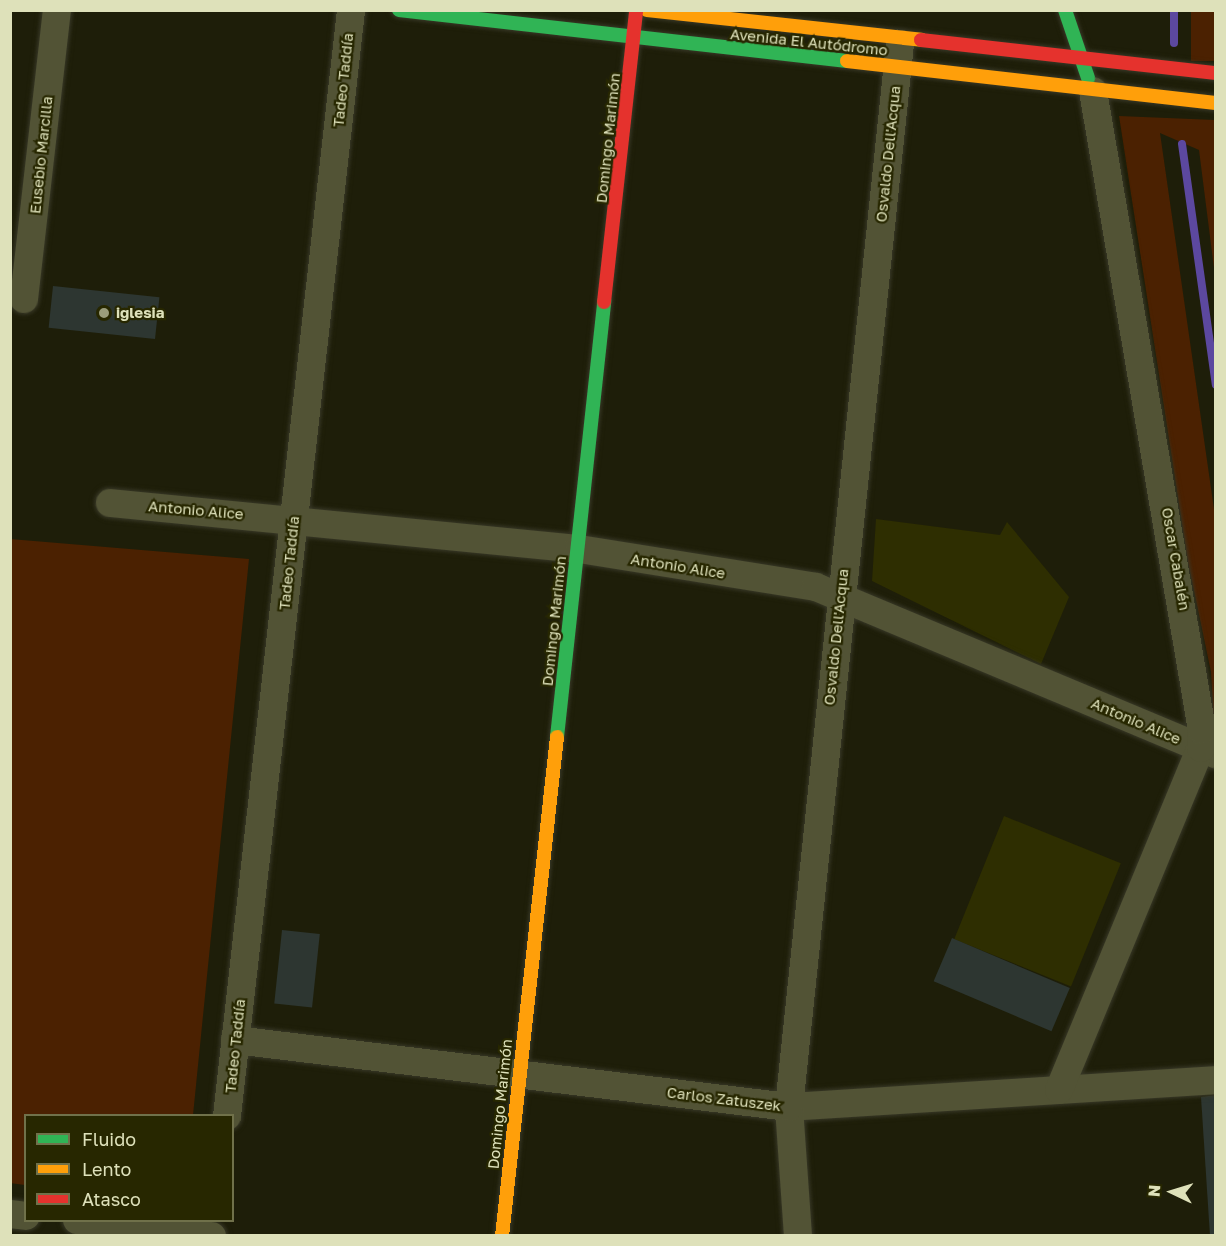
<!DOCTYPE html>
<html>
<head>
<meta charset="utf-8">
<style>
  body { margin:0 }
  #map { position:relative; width:1226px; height:1246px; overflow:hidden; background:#1e1e09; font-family:"Golos Text",sans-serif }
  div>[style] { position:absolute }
  .built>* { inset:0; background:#2e2e01; transform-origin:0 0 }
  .green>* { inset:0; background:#4b2101; transform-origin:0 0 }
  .stream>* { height:8px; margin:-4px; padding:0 4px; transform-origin:4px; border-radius:4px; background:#5c489f }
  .building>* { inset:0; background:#2d3631; transform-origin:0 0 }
  .roads { filter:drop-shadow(0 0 2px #383827) drop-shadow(0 0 2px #383827) }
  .street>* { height:28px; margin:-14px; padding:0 14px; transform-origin:14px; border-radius:14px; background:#525335 }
  .fast>* { height:14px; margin:-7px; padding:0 7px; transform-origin:7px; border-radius:7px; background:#30b455 }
  .slow>* { height:14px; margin:-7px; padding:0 7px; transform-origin:7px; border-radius:7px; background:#ff9f0a }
  .jam>* { height:14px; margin:-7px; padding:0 7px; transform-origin:7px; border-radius:7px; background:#e5322d }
  .dots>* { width:16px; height:16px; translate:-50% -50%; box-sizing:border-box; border:3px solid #272700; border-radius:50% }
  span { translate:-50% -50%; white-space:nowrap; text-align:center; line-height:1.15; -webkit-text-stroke:4.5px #272700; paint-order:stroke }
  .street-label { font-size:15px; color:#dee1ba }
  .poi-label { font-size:15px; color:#dee1ba; font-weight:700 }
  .left { translate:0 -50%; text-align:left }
  .frame { position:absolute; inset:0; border:12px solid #dee1ba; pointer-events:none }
  .legend { position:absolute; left:24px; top:1114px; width:210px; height:108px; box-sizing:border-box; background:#272700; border:2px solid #70714a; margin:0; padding:8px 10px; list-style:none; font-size:18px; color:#dee1ba }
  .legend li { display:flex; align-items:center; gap:12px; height:30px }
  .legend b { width:30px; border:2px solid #70714a }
  .north { position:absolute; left:1142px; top:1162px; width:60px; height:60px; -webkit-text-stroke:4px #272700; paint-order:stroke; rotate:274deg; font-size:16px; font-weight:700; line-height:24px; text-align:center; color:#dee1ba }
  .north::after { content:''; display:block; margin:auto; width:21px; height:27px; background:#dee1ba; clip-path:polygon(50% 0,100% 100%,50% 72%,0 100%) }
</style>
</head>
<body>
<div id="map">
  <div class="built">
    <div style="clip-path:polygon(876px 519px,1000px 535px,1007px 522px,1069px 597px,1041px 664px,872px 581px)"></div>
    <div style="left:1004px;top:816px;width:126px;height:133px;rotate:22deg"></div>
  </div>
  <div class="green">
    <div style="left:1191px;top:11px;width:24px;height:50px"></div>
    <div style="clip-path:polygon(1119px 116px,1215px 120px,1215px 276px,1199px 150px,1160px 133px,1215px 516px,1214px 725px,1211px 672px,1188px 562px)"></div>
    <div style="clip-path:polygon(10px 539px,249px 559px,193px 1115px,26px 1116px,25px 1185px,10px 1183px)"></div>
  </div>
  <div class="stream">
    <div style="left:1174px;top:10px;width:33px;rotate:90deg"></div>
    <div style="left:1182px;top:144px;width:243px;rotate:82deg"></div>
  </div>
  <div class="building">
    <div style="left:53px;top:286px;width:107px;height:42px;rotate:6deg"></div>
    <div style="left:282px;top:930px;width:38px;height:74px;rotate:6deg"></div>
    <div style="left:952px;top:938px;width:128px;height:47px;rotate:23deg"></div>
    <div style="clip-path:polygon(1216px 1095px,1216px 1236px,1210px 1236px,1201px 1097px)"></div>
  </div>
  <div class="roads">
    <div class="street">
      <div style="left:24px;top:299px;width:291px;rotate:-83.5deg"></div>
      <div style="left:110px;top:503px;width:471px;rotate:5.6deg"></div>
      <div style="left:579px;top:549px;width:240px;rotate:9.1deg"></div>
      <div style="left:816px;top:587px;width:433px;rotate:22.7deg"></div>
      <div style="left:235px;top:1040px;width:558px;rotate:6.9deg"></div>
      <div style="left:789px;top:1107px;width:428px;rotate:-3.6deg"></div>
      <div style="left:1059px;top:1090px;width:370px;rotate:-67.5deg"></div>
      <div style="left:1201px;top:748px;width:18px;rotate:-87deg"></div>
      <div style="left:1202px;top:730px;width:648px;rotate:-99.68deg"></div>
      <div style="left:227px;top:1116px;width:1113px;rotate:-83.6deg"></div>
      <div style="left:10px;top:1214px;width:16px;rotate:7deg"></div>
      <div style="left:77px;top:1220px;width:136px;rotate:6.8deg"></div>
      <div style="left:798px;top:1236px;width:129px;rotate:-94deg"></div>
      <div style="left:789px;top:1107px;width:1069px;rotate:-84.04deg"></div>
    </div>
    <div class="fast">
      <div style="left:399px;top:10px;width:451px;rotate:6.5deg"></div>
      <div style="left:1065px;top:10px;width:72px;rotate:71.3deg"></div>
      <div style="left:557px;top:737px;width:438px;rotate:-83.8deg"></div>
    </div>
    <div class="slow">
      <div style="left:647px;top:10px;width:276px;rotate:6.2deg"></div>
      <div style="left:847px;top:61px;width:371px;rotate:6.5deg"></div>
      <div style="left:502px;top:1236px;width:502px;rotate:-83.71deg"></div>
    </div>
    <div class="jam">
      <div style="left:921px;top:40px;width:297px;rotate:6.4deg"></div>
      <div style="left:604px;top:302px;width:294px;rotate:-83.7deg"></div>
    </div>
  </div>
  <div class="dots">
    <div style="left:104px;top:313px;background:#9b9d7c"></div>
  </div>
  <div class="street-label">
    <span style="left:809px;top:42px;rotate:6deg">Avenida El Autódromo</span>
    <span style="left:343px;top:80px;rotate:-84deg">Tadeo Taddía</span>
    <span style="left:608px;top:138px;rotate:-84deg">Domingo Marimón</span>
    <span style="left:888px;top:154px;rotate:-84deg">Osvaldo Dell'Acqua</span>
    <span style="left:41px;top:155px;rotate:-84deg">Eusebio Marcilla</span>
    <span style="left:196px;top:510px;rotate:5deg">Antonio Alice</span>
    <span style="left:1176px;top:559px;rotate:80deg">Oscar Cabalén</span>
    <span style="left:289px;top:563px;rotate:-84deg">Tadeo Taddía</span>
    <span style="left:678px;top:566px;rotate:9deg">Antonio Alice</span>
    <span style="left:554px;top:621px;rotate:-84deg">Domingo Marimón</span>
    <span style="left:836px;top:637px;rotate:-84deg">Osvaldo Dell'Acqua</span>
    <span style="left:1136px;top:721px;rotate:23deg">Antonio Alice</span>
    <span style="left:235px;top:1046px;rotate:-84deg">Tadeo Taddía</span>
    <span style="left:724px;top:1099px;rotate:7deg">Carlos Zatuszek</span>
    <span style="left:500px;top:1104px;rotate:-84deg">Domingo Marimón</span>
  </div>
  <div class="poi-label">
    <span class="left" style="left:116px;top:313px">iglesia</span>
  </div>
  <div class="frame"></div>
  <ul class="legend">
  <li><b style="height:8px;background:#30b455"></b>Fluido</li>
  <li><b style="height:8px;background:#ff9f0a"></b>Lento</li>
  <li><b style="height:8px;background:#e5322d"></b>Atasco</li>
  </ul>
  <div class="north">N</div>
</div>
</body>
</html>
